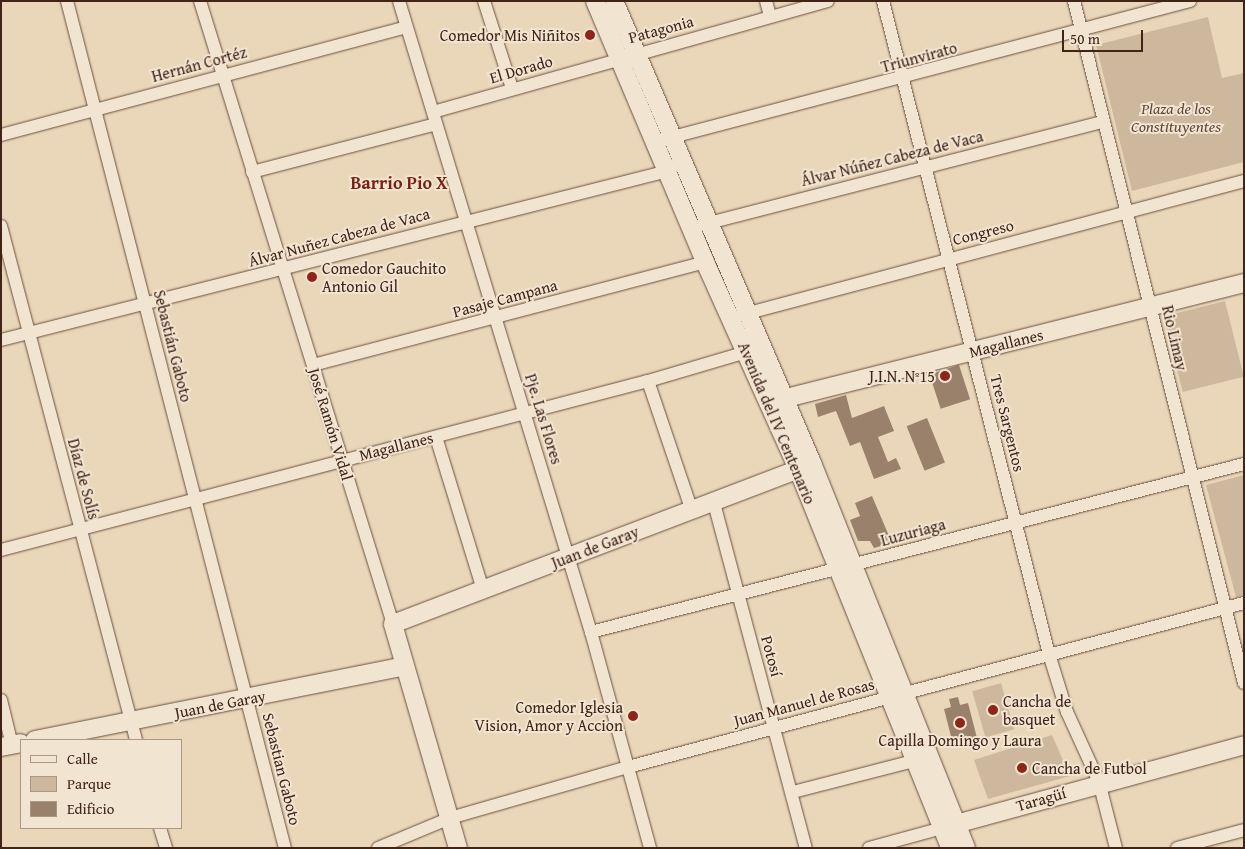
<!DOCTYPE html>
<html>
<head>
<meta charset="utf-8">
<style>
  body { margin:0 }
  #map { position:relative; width:1245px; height:849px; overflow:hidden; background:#ead7b9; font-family:"Gentium Book Plus",serif }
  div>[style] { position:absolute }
  .green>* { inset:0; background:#cdb89e; transform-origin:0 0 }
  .building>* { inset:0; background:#99816c; transform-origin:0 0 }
  .roads { filter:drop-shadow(0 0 1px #6b5040) drop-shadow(0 0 1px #6b5040) }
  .street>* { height:12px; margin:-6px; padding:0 6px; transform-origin:6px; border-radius:6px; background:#f1e5d2 }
  .secondary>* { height:18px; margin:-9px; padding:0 9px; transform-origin:9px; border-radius:9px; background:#f1e5d2 }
  .dots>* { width:14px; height:14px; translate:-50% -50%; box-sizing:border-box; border:2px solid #f1e5d2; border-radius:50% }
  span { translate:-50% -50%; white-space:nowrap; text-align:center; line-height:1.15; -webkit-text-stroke:4px #f1e5d2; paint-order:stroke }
  .street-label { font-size:16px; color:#412318 }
  .poi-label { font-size:16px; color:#412318 }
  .right { translate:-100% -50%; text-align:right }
  .left { translate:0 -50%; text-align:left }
  .park-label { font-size:16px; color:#64483a; font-style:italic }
  .neighbourhood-label { font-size:18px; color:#7a1f14; font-weight:700 }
  .frame { position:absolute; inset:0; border:2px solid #412318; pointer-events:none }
  .legend { position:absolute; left:20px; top:739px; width:162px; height:90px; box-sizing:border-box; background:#f1e5d2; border:1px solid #ab9788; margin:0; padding:6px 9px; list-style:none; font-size:15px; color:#412318 }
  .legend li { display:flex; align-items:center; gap:10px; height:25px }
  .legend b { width:25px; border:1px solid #ab9788 }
  .scale { position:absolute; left:1062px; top:30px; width:81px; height:22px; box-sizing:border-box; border:2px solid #412318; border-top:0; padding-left:6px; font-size:15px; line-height:18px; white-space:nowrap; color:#412318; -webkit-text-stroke:4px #f1e5d2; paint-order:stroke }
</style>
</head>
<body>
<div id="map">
  <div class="green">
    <div style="clip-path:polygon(1208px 17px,1222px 78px,1244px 73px,1244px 162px,1132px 191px,1096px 45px)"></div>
    <div style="left:1225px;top:301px;width:78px;height:63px;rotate:76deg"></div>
    <div style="clip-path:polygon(1244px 475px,1244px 595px,1236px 597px,1206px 485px)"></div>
    <div style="left:1001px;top:683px;width:48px;height:30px;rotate:74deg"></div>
    <div style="clip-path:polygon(1052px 735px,1070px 776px,988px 799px,974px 760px)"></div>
  </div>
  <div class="building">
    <div style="left:959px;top:365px;width:36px;height:31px;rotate:72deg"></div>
    <div style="clip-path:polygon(846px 395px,852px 418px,884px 406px,894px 431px,878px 437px,888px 462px,896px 458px,901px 469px,874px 479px,860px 442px,850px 446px,836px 411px,818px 417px,815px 404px)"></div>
    <div style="left:927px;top:418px;width:48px;height:22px;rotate:68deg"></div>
    <div style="clip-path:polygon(872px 496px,892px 543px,874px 548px,870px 541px,858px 541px,850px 520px,860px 516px,855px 503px)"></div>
    <div style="clip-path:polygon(958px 697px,960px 705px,968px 703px,977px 738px,953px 744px,944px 709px,951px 707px,949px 699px)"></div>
  </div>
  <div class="roads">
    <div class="street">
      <div style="left:67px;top:1px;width:875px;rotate:75.57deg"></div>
      <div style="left:200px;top:1px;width:652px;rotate:72.79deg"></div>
      <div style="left:399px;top:1px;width:660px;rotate:73.08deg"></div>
      <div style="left:591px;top:632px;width:224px;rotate:74.7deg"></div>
      <div style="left:484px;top:1px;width:91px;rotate:72.2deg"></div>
      <div style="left:766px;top:1px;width:16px;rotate:75deg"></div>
      <div style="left:883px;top:1px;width:674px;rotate:75.74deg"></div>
      <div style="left:1049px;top:654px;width:61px;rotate:72.8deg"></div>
      <div style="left:1067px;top:712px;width:77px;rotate:65.4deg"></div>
      <div style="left:1099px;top:782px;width:68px;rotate:75.6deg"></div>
      <div style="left:1074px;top:1px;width:703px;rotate:76deg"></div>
      <div style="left:433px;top:112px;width:410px;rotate:-15.7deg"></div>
      <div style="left:1px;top:135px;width:419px;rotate:-14.9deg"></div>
      <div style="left:665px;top:139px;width:543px;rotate:-14.73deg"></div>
      <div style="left:252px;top:172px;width:190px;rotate:-14.6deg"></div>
      <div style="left:701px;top:225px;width:415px;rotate:-14.4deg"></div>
      <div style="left:1px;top:226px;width:531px;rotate:75.28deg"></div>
      <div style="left:741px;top:315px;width:521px;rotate:-14.92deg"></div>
      <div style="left:1px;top:340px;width:688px;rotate:-14.22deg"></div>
      <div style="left:668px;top:171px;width:7px;rotate:-45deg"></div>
      <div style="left:313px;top:365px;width:405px;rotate:-14.7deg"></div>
      <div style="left:648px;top:381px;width:137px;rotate:71.3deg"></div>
      <div style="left:436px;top:437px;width:160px;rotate:72.9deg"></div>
      <div style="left:714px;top:503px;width:357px;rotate:75.1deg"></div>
      <div style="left:1px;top:550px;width:669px;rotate:-14.64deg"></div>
      <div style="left:648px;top:381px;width:109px;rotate:-16.4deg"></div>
      <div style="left:591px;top:632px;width:674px;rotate:-14.43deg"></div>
      <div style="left:1px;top:700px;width:46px;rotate:76.3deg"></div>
      <div style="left:793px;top:792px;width:125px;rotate:-14.4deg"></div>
      <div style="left:160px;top:828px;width:21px;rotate:73deg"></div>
      <div style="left:378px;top:848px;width:78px;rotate:-22.6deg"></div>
      <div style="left:450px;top:818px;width:185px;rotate:-16deg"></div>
      <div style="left:628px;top:767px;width:637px;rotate:-14.91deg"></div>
      <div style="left:869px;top:848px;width:76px;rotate:-15.3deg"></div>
      <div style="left:1177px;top:848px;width:69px;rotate:-15deg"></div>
    </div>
    <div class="secondary">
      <div style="left:595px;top:1px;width:283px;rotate:67.1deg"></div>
      <div style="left:705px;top:262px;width:227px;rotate:65.8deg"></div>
      <div style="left:798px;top:469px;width:408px;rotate:68.1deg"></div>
      <div style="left:614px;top:1px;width:503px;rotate:66.8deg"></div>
      <div style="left:812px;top:463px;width:415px;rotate:68.2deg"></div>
      <div style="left:774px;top:401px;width:485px;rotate:-14.1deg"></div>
      <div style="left:35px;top:740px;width:376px;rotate:-11.3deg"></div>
      <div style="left:1px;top:747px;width:20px;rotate:-11deg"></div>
      <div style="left:945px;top:827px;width:310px;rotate:-15.3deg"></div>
      <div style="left:458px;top:848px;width:233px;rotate:-106.2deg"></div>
      <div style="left:393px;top:624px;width:445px;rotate:-20.9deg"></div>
    </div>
  </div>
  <div class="dots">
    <div style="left:590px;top:35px;background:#8f2418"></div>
    <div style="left:312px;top:277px;background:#8f2418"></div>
    <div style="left:945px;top:376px;background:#8f2418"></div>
    <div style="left:993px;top:710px;background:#8f2418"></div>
    <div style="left:633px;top:716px;background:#8f2418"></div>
    <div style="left:960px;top:723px;background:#8f2418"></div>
    <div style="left:1022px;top:768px;background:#8f2418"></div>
  </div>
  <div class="street-label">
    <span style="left:661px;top:29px;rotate:-15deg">Patagonia</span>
    <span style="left:919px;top:57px;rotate:-15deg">Triunvirato</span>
    <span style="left:199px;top:64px;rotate:-15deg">Hernán Cortéz</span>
    <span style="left:521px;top:69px;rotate:-16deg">El Dorado</span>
    <span style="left:892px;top:158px;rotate:-14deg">Álvar Núñez Cabeza de Vaca</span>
    <span style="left:983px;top:232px;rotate:-14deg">Congreso</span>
    <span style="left:339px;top:237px;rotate:-15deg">Álvar Nuñez Cabeza de Vaca</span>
    <span style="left:505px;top:298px;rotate:-15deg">Pasaje Campana</span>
    <span style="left:1175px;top:338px;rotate:77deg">Rio Limay</span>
    <span style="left:1006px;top:343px;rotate:-14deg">Magallanes</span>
    <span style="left:173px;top:346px;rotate:76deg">Sebastián Gaboto</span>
    <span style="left:544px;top:419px;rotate:73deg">Pje. Las Flores</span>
    <span style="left:777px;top:423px;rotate:67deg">Avenida del IV Centenario</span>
    <span style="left:1008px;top:423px;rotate:76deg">Tres Sargentos</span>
    <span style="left:331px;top:424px;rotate:73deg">José Ramón Vidal</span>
    <span style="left:396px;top:446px;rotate:-14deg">Magallanes</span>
    <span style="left:84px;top:479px;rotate:75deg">Díaz de Solís</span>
    <span style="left:913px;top:532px;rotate:-15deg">Luzuriaga</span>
    <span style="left:595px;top:547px;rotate:-21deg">Juan de Garay</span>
    <span style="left:772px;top:656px;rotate:75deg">Potosí</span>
    <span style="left:804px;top:702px;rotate:-15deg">Juan Manuel de Rosas</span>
    <span style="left:220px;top:704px;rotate:-11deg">Juan de Garay</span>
    <span style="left:282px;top:769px;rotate:76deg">Sebastian Gaboto</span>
    <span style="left:1041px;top:799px;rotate:-16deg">Taragüí</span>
  </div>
  <div class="poi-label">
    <span class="right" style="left:580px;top:35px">Comedor Mis Niñitos</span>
    <span class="left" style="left:322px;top:277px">Comedor Gauchito<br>Antonio Gil</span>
    <span class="right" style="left:935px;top:376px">J.I.N. Nº15</span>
    <span class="left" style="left:1003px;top:710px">Cancha de<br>basquet</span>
    <span class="right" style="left:623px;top:716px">Comedor Iglesia<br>Vision, Amor y Accion</span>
    <span style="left:960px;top:740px">Capilla Domingo y Laura</span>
    <span class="left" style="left:1032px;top:768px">Cancha de Futbol</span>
  </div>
  <div class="park-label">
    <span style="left:1176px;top:117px">Plaza de los<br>Constituyentes</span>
  </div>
  <div class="neighbourhood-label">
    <span style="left:399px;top:183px">Barrio Pio X</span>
  </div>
  <div class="frame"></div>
  <ul class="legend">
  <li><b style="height:6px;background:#f1e5d2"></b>Calle</li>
  <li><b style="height:14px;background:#cdb89e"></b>Parque</li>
  <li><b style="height:14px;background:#99816c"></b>Edificio</li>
  </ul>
  <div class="scale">50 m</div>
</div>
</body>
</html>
